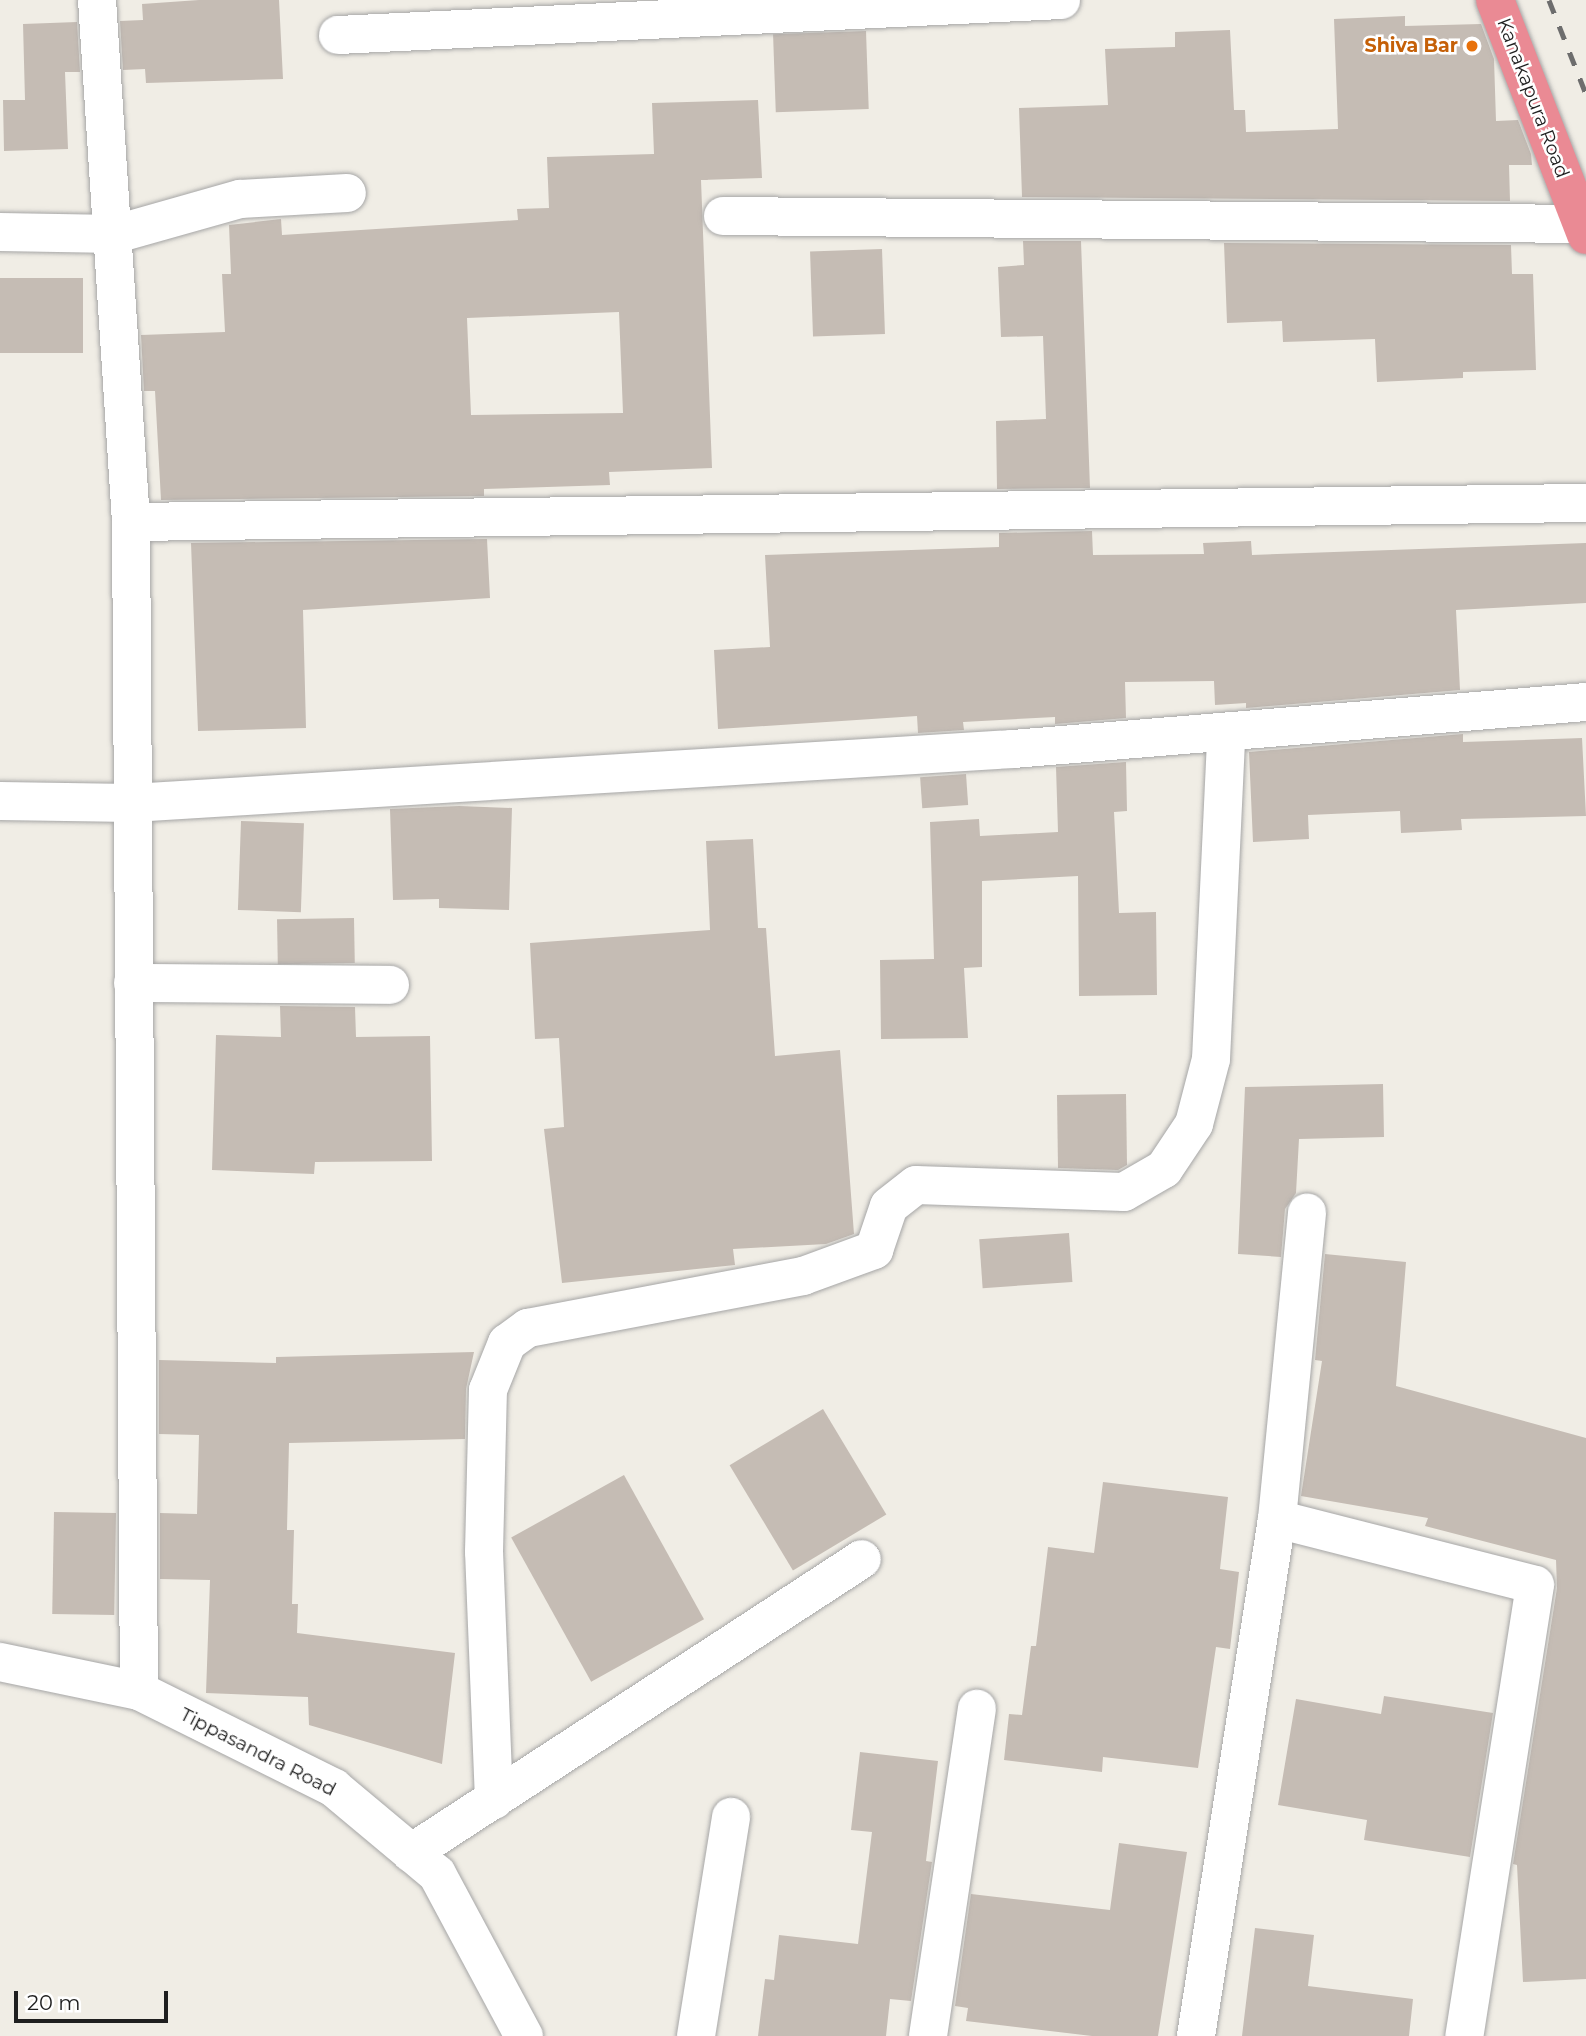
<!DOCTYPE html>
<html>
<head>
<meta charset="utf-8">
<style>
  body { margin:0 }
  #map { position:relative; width:1586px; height:2036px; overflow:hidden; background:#f0ede5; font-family:Montserrat,sans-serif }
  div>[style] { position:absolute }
  .building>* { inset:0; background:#c5bcb4; transform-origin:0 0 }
  .roads { filter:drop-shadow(0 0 2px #a6a6a6) drop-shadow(0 0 2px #a6a6a6) }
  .minor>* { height:38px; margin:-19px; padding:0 19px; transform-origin:19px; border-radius:19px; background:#fff }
  .highway>* { height:38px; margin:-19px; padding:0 19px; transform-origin:19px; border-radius:19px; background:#ea8a94 }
  .rail>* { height:5px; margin-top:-2.5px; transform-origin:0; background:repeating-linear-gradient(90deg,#6d6d6d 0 14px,transparent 0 28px) }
  .dots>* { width:19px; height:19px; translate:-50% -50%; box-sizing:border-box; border:4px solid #fff; border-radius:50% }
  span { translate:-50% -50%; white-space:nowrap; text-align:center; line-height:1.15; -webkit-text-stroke:5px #fff; paint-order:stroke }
  .food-label { font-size:19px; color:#c56008; font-weight:700 }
  .right { translate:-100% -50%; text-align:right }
  .street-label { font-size:19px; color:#1f1f1f }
  .scale { position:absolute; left:14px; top:1991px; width:154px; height:32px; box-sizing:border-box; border:4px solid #1f1f1f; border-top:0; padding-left:9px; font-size:21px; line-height:24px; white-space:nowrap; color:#1f1f1f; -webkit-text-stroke:5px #fff; paint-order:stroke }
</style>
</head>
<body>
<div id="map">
  <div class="building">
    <div style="clip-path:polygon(199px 0,279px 0,283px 79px,146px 83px,145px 69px,123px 70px,120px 21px,143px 20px,142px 4px)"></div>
    <div style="clip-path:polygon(1405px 16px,1405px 26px,1481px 24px,1494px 59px,1496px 121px,1518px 120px,1531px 154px,1532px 165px,1509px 165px,1510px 201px,1022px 197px,1019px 108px,1108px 105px,1105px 49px,1175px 47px,1175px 32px,1230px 30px,1234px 110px,1245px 110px,1246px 132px,1338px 129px,1334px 19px)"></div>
    <div style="clip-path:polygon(77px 22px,80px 72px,65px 72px,68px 149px,4px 151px,3px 100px,25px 100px,23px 24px)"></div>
    <div style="left:866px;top:31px;width:78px;height:93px;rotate:88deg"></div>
    <div style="clip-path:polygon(evenodd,758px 100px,762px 178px,701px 180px,712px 468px,609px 472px,610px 485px,484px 489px,484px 496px,161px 500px,155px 391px,144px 391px,141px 335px,225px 332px,222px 274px,231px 274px,229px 225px,281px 219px,282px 235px,518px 220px,517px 209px,549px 208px,547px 157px,654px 154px,652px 103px,758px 100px,619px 312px,623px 413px,471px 415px,467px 318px,619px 312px)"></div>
    <div style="clip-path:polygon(1023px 241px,1081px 241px,1090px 488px,997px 489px,996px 421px,1046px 419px,1043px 336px,1001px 337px,998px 267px,1024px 265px)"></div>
    <div style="clip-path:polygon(1224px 243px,1511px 245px,1512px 274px,1533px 274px,1536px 370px,1463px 372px,1463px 378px,1377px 382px,1375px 339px,1283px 342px,1282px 321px,1227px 323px)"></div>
    <div style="left:882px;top:249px;width:85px;height:72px;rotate:88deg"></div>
    <div style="left:0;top:278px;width:83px;height:75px"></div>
    <div style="clip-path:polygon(1092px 531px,1093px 555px,1204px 554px,1203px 543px,1251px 541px,1252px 555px,1586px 543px,1586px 603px,1456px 610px,1460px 690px,1246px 708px,1246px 703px,1215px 705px,1214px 681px,1125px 682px,1126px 718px,1055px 724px,1055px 717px,963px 722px,964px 730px,918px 733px,917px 716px,718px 729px,714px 650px,770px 647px,765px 555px,999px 547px,999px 533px)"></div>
    <div style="clip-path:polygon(487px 539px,490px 598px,303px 610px,306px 728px,198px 731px,191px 543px)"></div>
    <div style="clip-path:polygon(1463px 734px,1463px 742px,1582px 738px,1586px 816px,1461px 819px,1462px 830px,1401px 833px,1400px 811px,1308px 815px,1309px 839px,1253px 842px,1249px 752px)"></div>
    <div style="clip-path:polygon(1126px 762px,1127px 811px,1114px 812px,1119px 913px,1156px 912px,1157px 995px,1079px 996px,1078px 876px,982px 881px,982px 967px,964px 968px,968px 1038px,881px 1039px,880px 960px,934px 959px,930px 822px,979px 819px,980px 836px,1058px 832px,1056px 767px)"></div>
    <div style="left:966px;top:774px;width:31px;height:46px;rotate:86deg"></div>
    <div style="clip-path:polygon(459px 806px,512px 808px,509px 910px,439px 908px,439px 899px,393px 900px,390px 809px)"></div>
    <div style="left:241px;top:821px;width:63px;height:89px;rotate:2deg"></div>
    <div style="clip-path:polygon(753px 839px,758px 928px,766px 928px,775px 1056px,840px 1050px,854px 1234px,826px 1244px,733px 1249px,735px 1265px,562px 1283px,544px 1129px,564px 1127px,559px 1038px,535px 1039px,530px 943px,710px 930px,706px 841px)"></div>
    <div style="left:354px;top:918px;width:45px;height:77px;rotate:89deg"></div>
    <div style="clip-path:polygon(280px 1006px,355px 1007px,356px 1037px,430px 1036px,432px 1161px,315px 1162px,314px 1174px,212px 1170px,216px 1035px,281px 1037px)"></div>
    <div style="clip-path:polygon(1383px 1084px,1384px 1137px,1299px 1139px,1296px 1193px,1285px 1209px,1281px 1257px,1238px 1254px,1245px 1087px)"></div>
    <div style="clip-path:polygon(1126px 1094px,1127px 1165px,1118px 1170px,1058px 1168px,1057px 1095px)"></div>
    <div style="left:1069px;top:1233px;width:49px;height:90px;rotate:86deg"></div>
    <div style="clip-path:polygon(1325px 1254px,1406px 1262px,1396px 1386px,1586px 1438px,1586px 1979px,1523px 1982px,1517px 1865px,1513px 1864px,1557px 1588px,1556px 1560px,1425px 1526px,1428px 1518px,1301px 1496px,1322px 1361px,1315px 1360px)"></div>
    <div style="clip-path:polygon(474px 1352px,466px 1389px,465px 1439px,289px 1443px,287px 1530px,294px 1530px,292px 1604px,298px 1604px,297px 1633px,455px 1653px,442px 1764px,309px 1725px,308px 1697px,206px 1693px,210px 1580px,160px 1579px,160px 1513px,197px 1514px,199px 1435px,159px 1434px,159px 1360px,276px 1363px,276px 1357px)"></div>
    <div style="left:823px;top:1409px;width:123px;height:109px;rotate:59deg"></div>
    <div style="left:624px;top:1475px;width:165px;height:129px;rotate:61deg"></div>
    <div style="clip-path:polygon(1103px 1482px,1228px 1497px,1220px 1569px,1239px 1572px,1230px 1649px,1216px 1647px,1198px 1768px,1103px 1757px,1102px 1772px,1004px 1760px,1009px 1714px,1022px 1715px,1031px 1646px,1036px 1646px,1048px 1547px,1094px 1553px)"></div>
    <div style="left:54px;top:1512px;width:62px;height:102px;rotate:1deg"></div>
    <div style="clip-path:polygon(1384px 1696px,1493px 1713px,1470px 1857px,1364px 1840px,1367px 1820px,1278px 1805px,1296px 1699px,1381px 1714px)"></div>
    <div style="clip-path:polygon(860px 1752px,938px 1761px,926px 1861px,932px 1862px,911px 2001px,890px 1999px,886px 2036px,758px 2036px,765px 1979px,774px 1980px,779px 1935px,858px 1944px,872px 1832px,851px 1830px)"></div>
    <div style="clip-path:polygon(1119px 1843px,1187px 1852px,1158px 2036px,1092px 2036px,966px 2021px,968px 2008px,955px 2006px,971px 1894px,1110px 1910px)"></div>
    <div style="clip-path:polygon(1255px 1928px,1314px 1935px,1308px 1986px,1413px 1999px,1409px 2036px,1242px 2036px)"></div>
  </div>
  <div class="roads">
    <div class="minor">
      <div style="left:97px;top:0;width:523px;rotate:86.27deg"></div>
      <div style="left:131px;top:522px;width:1169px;rotate:89.61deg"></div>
      <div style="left:338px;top:35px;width:724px;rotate:-2.77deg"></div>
      <div style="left:723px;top:216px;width:859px;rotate:0.53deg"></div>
      <div style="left:0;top:232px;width:116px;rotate:1deg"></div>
      <div style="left:116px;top:234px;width:129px;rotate:-15.8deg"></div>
      <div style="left:240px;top:199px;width:107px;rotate:-3.2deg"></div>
      <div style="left:131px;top:522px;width:1455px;rotate:-0.75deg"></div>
      <div style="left:0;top:801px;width:132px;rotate:0.9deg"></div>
      <div style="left:132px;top:803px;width:883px;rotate:-3.51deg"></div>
      <div style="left:1013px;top:749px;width:575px;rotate:-4.69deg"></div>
      <div style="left:133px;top:983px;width:257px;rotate:0.4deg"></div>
      <div style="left:1277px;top:1519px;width:266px;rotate:14.3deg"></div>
      <div style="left:1535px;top:1585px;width:457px;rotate:98.9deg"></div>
      <div style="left:0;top:1662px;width:142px;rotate:11.8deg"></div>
      <div style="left:139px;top:1691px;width:218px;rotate:26.4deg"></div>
      <div style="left:334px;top:1788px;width:134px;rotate:39.9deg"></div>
      <div style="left:437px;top:1874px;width:184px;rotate:61.8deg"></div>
      <div style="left:494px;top:1800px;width:248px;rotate:-92.3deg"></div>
      <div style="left:484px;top:1552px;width:162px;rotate:-88.6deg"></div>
      <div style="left:488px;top:1390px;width:51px;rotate:-68deg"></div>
      <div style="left:507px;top:1343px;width:26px;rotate:-36deg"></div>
      <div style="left:528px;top:1328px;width:280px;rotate:-10.7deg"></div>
      <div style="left:803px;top:1276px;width:76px;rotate:-20.1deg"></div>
      <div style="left:874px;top:1250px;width:46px;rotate:-71.2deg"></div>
      <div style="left:889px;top:1206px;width:34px;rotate:-38deg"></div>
      <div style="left:916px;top:1185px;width:208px;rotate:1.9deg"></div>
      <div style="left:1124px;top:1192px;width:46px;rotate:-29.9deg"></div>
      <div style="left:1164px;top:1169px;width:54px;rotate:-56.3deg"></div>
      <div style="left:1194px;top:1124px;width:67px;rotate:-75.3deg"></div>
      <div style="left:1211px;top:1059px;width:324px;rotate:-87.3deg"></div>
      <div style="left:411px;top:1853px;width:538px;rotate:-33.1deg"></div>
      <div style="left:696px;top:2036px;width:222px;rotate:-80.9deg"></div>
      <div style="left:928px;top:2036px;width:331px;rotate:-81.5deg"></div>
      <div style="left:1196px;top:2036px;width:523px;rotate:-81.1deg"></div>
      <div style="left:1277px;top:1519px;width:308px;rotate:-84.4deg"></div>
    </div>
    <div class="highway">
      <div style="left:1495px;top:0;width:252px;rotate:68.8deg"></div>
    </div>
  </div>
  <div class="rail">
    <div style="left:1549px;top:0;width:101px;rotate:68.5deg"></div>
  </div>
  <div class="dots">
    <div style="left:1472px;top:46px;background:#e8710a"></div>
  </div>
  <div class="food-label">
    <span class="right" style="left:1458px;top:46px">Shiva Bar</span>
  </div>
  <div class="street-label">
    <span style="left:1533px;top:98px;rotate:69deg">Kanakapura Road</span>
    <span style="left:258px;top:1752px;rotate:27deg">Tippasandra Road</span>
  </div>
  <div class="scale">20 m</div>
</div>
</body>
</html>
